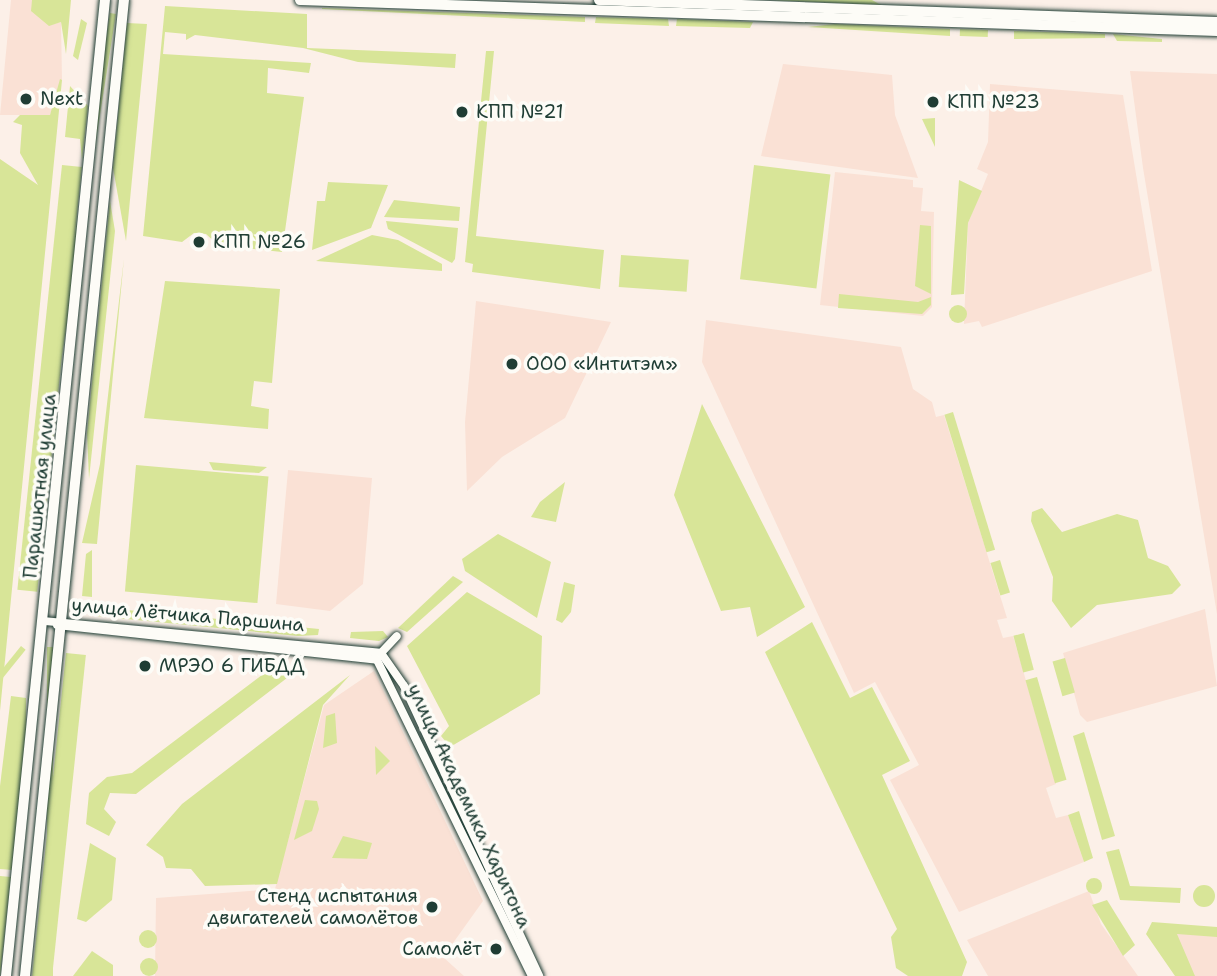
<!DOCTYPE html>
<html>
<head>
<meta charset="utf-8">
<style>
  body { margin:0 }
  #map { position:relative; width:1217px; height:976px; overflow:hidden; background:#fcf0e8; font-family:"Shantell Sans",sans-serif }
  div>[style] { position:absolute }
  .built>* { inset:0; background:#fae1d5 }
  .green>* { inset:0; background:#d8e598; transform-origin:0 0 }
  .round { border-radius:50% }
  .roads { filter:drop-shadow(0 0 2px #1f3d34) drop-shadow(0 0 2px #1f3d34) }
  .minor>* { height:8px; margin:-4px; padding:0 4px; transform-origin:4px; border-radius:4px; background:#fdfcf7 }
  .major>* { height:10px; margin:-5px; padding:0 5px; transform-origin:5px; border-radius:5px; background:#fdfcf7 }
  .dots>* { width:19px; height:19px; translate:-50% -50%; box-sizing:border-box; border:4px solid #fdfcf7; border-radius:50% }
  span { translate:-50% -50%; white-space:nowrap; text-align:center; line-height:1.15; -webkit-text-stroke:7px #fdfcf7; paint-order:stroke }
  .poi-label { font-size:19px; color:#1f3d34 }
  .left { translate:0 -50%; text-align:left }
  .right { translate:-100% -50%; text-align:right }
  .street-label { font-size:19px; color:#1f3d34 }
</style>
</head>
<body>
<div id="map">
  <div class="built">
    <div style="clip-path:polygon(11px 0,32px 0,49px 25px,61px 22px,62px 80px,50px 115px,0 115px)"></div>
    <div style="clip-path:polygon(783px 64px,892px 75px,895px 115px,918px 178px,761px 156px)"></div>
    <div style="clip-path:polygon(1130px 71px,1217px 74px,1217px 614px,1143px 168px)"></div>
    <div style="clip-path:polygon(990px 84px,1123px 95px,1152px 271px,982px 327px,979px 321px,964px 324px,968px 223px,988px 174px,977px 169px,988px 142px)"></div>
    <div style="clip-path:polygon(835px 172px,913px 180px,913px 187px,923px 188px,921px 211px,934px 212px,932px 307px,923px 316px,820px 305px)"></div>
    <div style="clip-path:polygon(476px 301px,611px 322px,565px 418px,502px 457px,467px 491px,465px 422px)"></div>
    <div style="clip-path:polygon(706px 320px,901px 347px,913px 389px,932px 402px,936px 417px,944px 415px,1007px 618px,997px 620px,1003px 638px,1013px 636px,1056px 784px,1046px 788px,1056px 818px,1068px 815px,1084px 862px,959px 912px,890px 780px,919px 765px,875px 682px,854px 693px,702px 362px)"></div>
    <div style="clip-path:polygon(288px 470px,372px 478px,363px 584px,330px 611px,276px 604px)"></div>
    <div style="clip-path:polygon(1205px 609px,1217px 686px,1087px 722px,1080px 715px,1063px 653px)"></div>
    <div style="clip-path:polygon(374px 671px,483px 901px,443px 957px,464px 976px,155px 976px,156px 898px,275px 889px,324px 705px)"></div>
    <div style="clip-path:polygon(1089px 891px,1101px 924px,1138px 976px,988px 976px,967px 940px)"></div>
    <div style="clip-path:polygon(1165px 930px,1217px 933px,1217px 976px,1193px 976px)"></div>
  </div>
  <div class="green">
    <div style="clip-path:polygon(32px 0,71px 0,66px 54px,61px 22px,49px 26px,31px 11px)"></div>
    <div style="clip-path:polygon(771px 0,872px 0,881px 5px)"></div>
    <div style="clip-path:polygon(165px 6px,307px 14px,307px 48px,456px 54px,455px 68px,358px 62px,303px 48px,195px 35px,186px 40px,186px 34px,165px 32px,163px 54px,311px 63px,309px 73px,268px 68px,267px 93px,304px 97px,282px 252px,218px 245px,206px 234px,194px 233px,182px 242px,143px 236px)"></div>
    <div style="clip-path:polygon(322px 8px,585px 17px,585px 22px,322px 9px)"></div>
    <div style="left:110px;top:13px;width:6px;height:583px;rotate:9deg"></div>
    <div style="clip-path:polygon(596px 17px,668px 19px,669px 26px,595px 23px)"></div>
    <div style="clip-path:polygon(81px 19px,87px 23px,78px 60px,73px 56px)"></div>
    <div style="clip-path:polygon(677px 19px,753px 22px,750px 28px,676px 26px)"></div>
    <div style="clip-path:polygon(127px 23px,147px 24px,126px 241px,113px 168px)"></div>
    <div style="clip-path:polygon(835px 24px,950px 29px,950px 36px,808px 27px)"></div>
    <div style="left:960px;top:29px;width:28px;height:7px;rotate:2deg"></div>
    <div style="clip-path:polygon(1014px 31px,1105px 34px,1105px 38px,1014px 39px)"></div>
    <div style="clip-path:polygon(1113px 34px,1162px 39px,1162px 42px,1117px 41px)"></div>
    <div style="clip-path:polygon(486px 51px,494px 51px,476px 236px,604px 250px,600px 289px,472px 272px,473px 264px,465px 262px)"></div>
    <div style="clip-path:polygon(60px 79px,62px 80px,0 711px,0 159px,38px 185px,20px 153px,22px 125px,13px 122px,20px 115px,50px 115px)"></div>
    <div style="clip-path:polygon(70px 86px,88px 106px,82px 160px,80px 139px,65px 137px)"></div>
    <div style="clip-path:polygon(935px 118px,935px 147px,922px 119px)"></div>
    <div style="left:62px;top:165px;width:20px;height:427px;rotate:6deg"></div>
    <div style="left:754px;top:165px;width:77px;height:115px;rotate:7deg"></div>
    <div style="clip-path:polygon(959px 180px,982px 191px,968px 223px,964px 294px,951px 295px)"></div>
    <div style="clip-path:polygon(328px 182px,388px 185px,371px 228px,312px 250px,317px 201px,325px 201px)"></div>
    <div style="clip-path:polygon(394px 200px,460px 207px,459px 221px,384px 217px)"></div>
    <div style="clip-path:polygon(110px 201px,115px 231px,89px 479px,87px 433px)"></div>
    <div style="clip-path:polygon(386px 221px,458px 228px,455px 259px,452px 263px,388px 229px)"></div>
    <div style="clip-path:polygon(920px 225px,931px 226px,931px 294px,915px 286px)"></div>
    <div style="clip-path:polygon(372px 235px,398px 240px,442px 264px,442px 271px,316px 261px)"></div>
    <div style="left:621px;top:255px;width:68px;height:32px;rotate:4deg"></div>
    <div style="clip-path:polygon(124px 258px,97px 544px,82px 543px,100px 464px)"></div>
    <div style="clip-path:polygon(165px 281px,280px 289px,272px 383px,254px 381px,251px 406px,269px 409px,268px 429px,144px 418px)"></div>
    <div style="clip-path:polygon(839px 294px,918px 302px,931px 297px,931px 305px,922px 314px,838px 308px)"></div>
    <div class="round" style="left:949px;top:305px;width:18px;height:18px"></div>
    <div style="clip-path:polygon(702px 404px,805px 607px,757px 637px,750px 607px,721px 611px,674px 495px)"></div>
    <div style="left:953px;top:412px;width:144px;height:9px;rotate:73deg"></div>
    <div style="clip-path:polygon(209px 462px,267px 467px,259px 473px,238px 472px,213px 470px)"></div>
    <div style="left:136px;top:465px;width:133px;height:127px;rotate:5deg"></div>
    <div style="clip-path:polygon(565px 482px,556px 522px,531px 517px,540px 502px)"></div>
    <div style="clip-path:polygon(1042px 508px,1062px 532px,1117px 514px,1138px 520px,1148px 558px,1168px 566px,1181px 585px,1172px 594px,1097px 605px,1071px 628px,1052px 601px,1053px 577px,1031px 521px,1032px 512px)"></div>
    <div style="clip-path:polygon(498px 534px,551px 562px,537px 618px,465px 571px,462px 559px)"></div>
    <div style="clip-path:polygon(92px 550px,92px 597px,82px 596px,86px 554px)"></div>
    <div style="left:1000px;top:560px;width:34px;height:10px;rotate:73deg"></div>
    <div style="clip-path:polygon(453px 576px,463px 582px,407px 632px,398px 628px)"></div>
    <div style="clip-path:polygon(564px 582px,575px 585px,571px 612px,562px 623px,556px 620px)"></div>
    <div style="clip-path:polygon(467px 592px,542px 636px,540px 694px,450px 747px,441px 736px,449px 726px,407px 646px)"></div>
    <div style="clip-path:polygon(97px 607px,319px 629px,318px 635px,298px 636px,96px 616px)"></div>
    <div style="clip-path:polygon(812px 622px,850px 698px,872px 687px,910px 761px,882px 775px,967px 962px,962px 976px,908px 976px,896px 968px,891px 937px,897px 929px,765px 652px)"></div>
    <div style="clip-path:polygon(383px 631px,388px 637px,379px 641px,350px 638px,351px 632px)"></div>
    <div style="left:1024px;top:633px;width:38px;height:11px;rotate:75deg"></div>
    <div style="left:21px;top:646px;width:6px;height:41px;rotate:39deg"></div>
    <div style="left:47px;top:647px;width:6px;height:331px"></div>
    <div style="left:66px;top:653px;width:20px;height:325px;rotate:6deg"></div>
    <div style="left:1065px;top:658px;width:36px;height:13px;rotate:74deg"></div>
    <div style="clip-path:polygon(300px 668px,136px 794px,110px 793px,104px 809px,116px 822px,109px 836px,86px 824px,89px 793px,107px 777px,132px 773px,270px 669px)"></div>
    <div style="clip-path:polygon(350px 675px,323px 705px,277px 884px,205px 886px,191px 869px,166px 868px,163px 857px,146px 845px,182px 804px)"></div>
    <div style="left:1037px;top:677px;width:107px;height:12px;rotate:74deg"></div>
    <div style="clip-path:polygon(11px 696px,26px 698px,26px 734px,12px 870px,0 869px,0 786px)"></div>
    <div style="clip-path:polygon(335px 713px,337px 743px,323px 748px,326px 716px)"></div>
    <div style="clip-path:polygon(1084px 732px,1115px 836px,1102px 840px,1073px 736px)"></div>
    <div style="clip-path:polygon(375px 746px,390px 761px,376px 775px)"></div>
    <div style="clip-path:polygon(305px 800px,317px 801px,319px 809px,312px 831px,294px 840px)"></div>
    <div style="clip-path:polygon(1079px 811px,1093px 858px,1084px 862px,1068px 815px)"></div>
    <div style="clip-path:polygon(343px 836px,372px 843px,367px 859px,332px 858px)"></div>
    <div style="clip-path:polygon(90px 843px,116px 858px,112px 900px,86px 922px,77px 919px)"></div>
    <div style="clip-path:polygon(1119px 849px,1130px 886px,1181px 888px,1180px 903px,1120px 900px,1106px 852px)"></div>
    <div style="clip-path:polygon(0 876px,11px 877px,0 976px)"></div>
    <div class="round" style="left:1086px;top:878px;width:16px;height:16px"></div>
    <div class="round" style="left:1193px;top:885px;width:22px;height:22px"></div>
    <div style="clip-path:polygon(1107px 900px,1135px 945px,1123px 956px,1092px 905px)"></div>
    <div style="clip-path:polygon(1152px 922px,1217px 927px,1217px 937px,1177px 934px,1195px 976px,1175px 976px,1146px 934px)"></div>
    <div class="round" style="left:139px;top:930px;width:18px;height:18px"></div>
    <div style="clip-path:polygon(92px 951px,113px 965px,113px 976px,73px 976px)"></div>
    <div class="round" style="left:140px;top:958px;width:18px;height:18px"></div>
  </div>
  <div class="roads">
    <div class="minor">
      <div style="left:44px;top:621px;width:339px;rotate:5.4deg"></div>
      <div style="left:381px;top:653px;width:40px;rotate:55.1deg"></div>
      <div style="left:404px;top:686px;width:320px;rotate:65deg"></div>
      <div style="left:57px;top:625px;width:322px;rotate:6.2deg"></div>
      <div style="left:377px;top:660px;width:352px;rotate:63.9deg"></div>
      <div style="left:381px;top:653px;width:23px;rotate:-47deg"></div>
    </div>
    <div class="major">
      <div style="left:300px;top:0;width:918px;rotate:1.94deg"></div>
      <div style="left:599px;top:0;width:618px;rotate:2.04deg"></div>
      <div style="left:6px;top:976px;width:981px;rotate:-84.21deg"></div>
      <div style="left:25px;top:976px;width:981px;rotate:-84.21deg"></div>
    </div>
  </div>
  <div class="dots">
    <div style="left:26px;top:99px;background:#1f3d34"></div>
    <div style="left:933px;top:102px;background:#1f3d34"></div>
    <div style="left:462px;top:112px;background:#1f3d34"></div>
    <div style="left:199px;top:242px;background:#1f3d34"></div>
    <div style="left:512px;top:364px;background:#1f3d34"></div>
    <div style="left:145px;top:666px;background:#1f3d34"></div>
    <div style="left:432px;top:907px;background:#1f3d34"></div>
    <div style="left:496px;top:949px;background:#1f3d34"></div>
  </div>
  <div class="poi-label">
    <span class="left" style="left:40px;top:99px">Next</span>
    <span class="left" style="left:947px;top:102px">КПП №23</span>
    <span class="left" style="left:476px;top:112px">КПП №21</span>
    <span class="left" style="left:213px;top:242px">КПП №26</span>
    <span class="left" style="left:526px;top:364px">ООО «Интитэм»</span>
    <span class="left" style="left:159px;top:666px">МРЭО 6 ГИБДД</span>
    <span class="right" style="left:418px;top:907px">Стенд испытания<br>двигателей самолётов</span>
    <span class="right" style="left:482px;top:949px">Самолёт</span>
  </div>
  <div class="street-label">
    <span style="left:40px;top:486px;rotate:-84deg">Парашютная улица</span>
    <span style="left:188px;top:615px;rotate:5deg">улица Лётчика Паршина</span>
    <span style="left:469px;top:806px;rotate:65deg">улица Академика Харитона</span>
  </div>
</div>
</body>
</html>
